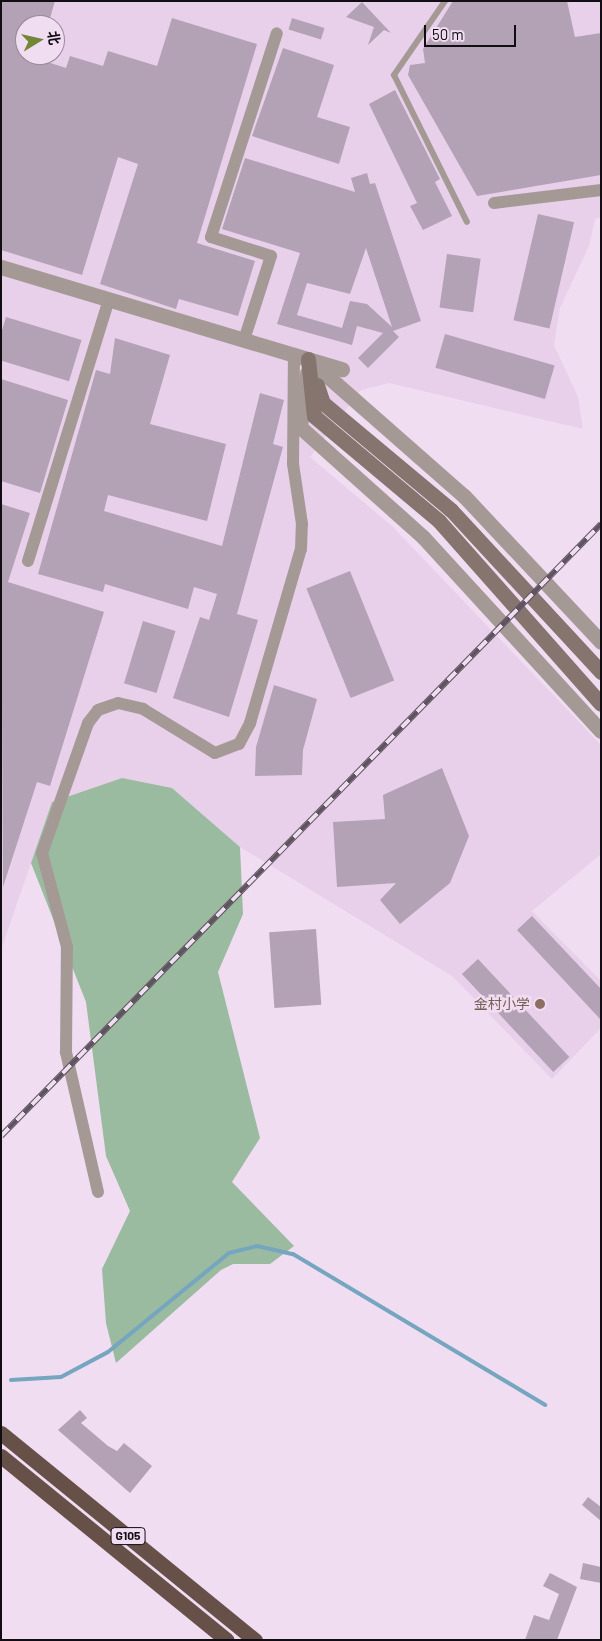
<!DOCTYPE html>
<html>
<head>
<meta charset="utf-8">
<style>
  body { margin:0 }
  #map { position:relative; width:602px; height:1641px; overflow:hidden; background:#f0ddf2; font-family:Barlow,"Noto Sans SC",sans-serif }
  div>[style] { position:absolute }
  .built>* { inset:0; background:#e8d0eb }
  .green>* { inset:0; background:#9abb9f }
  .stream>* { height:4px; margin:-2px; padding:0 2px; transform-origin:2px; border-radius:2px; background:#76a6bf }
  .building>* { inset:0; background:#b3a1b5; transform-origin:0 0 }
  .service>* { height:6px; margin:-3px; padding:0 3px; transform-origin:3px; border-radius:3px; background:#a59995 }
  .minor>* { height:12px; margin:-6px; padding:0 6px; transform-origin:6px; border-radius:6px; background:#a59995 }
  .tertiary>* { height:15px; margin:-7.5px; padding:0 7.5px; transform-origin:7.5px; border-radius:7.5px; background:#a59995 }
  .secondary>* { height:15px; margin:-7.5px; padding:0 7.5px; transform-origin:7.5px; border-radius:7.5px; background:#86746f }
  .trunk>* { height:15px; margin:-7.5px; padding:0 7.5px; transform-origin:7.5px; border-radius:7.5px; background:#665048 }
  .rail>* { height:5.5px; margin-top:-2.75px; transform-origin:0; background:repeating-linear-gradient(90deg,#f0ddf2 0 11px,#5e535f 0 22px); box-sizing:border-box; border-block:1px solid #5e535f }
  .dots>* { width:14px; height:14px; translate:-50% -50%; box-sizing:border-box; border:2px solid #f0ddf2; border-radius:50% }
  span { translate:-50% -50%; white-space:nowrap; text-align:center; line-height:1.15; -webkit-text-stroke:5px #f0ddf2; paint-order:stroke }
  .shield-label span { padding:1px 4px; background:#f0ddf2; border:1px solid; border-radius:4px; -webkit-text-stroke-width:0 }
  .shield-label { font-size:12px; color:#120c13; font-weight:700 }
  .education-label { font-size:14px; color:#785e54 }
  .right { translate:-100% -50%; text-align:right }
  .frame { position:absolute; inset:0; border:2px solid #120c13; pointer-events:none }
  .north { position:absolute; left:15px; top:15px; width:50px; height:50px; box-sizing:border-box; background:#f0ddf2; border:1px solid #978999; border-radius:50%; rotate:81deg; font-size:14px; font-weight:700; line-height:20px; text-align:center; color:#120c13 }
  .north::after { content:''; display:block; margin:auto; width:18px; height:22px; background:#738636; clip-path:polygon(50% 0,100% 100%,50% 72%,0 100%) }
  .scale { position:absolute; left:424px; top:25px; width:92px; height:22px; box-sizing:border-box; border:2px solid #120c13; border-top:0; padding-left:6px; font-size:15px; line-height:18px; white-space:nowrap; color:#120c13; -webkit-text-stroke:4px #f0ddf2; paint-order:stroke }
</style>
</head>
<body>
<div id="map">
  <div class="built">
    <div style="clip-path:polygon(evenodd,1px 1px,601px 1px,601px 217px,595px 219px,589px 246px,560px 308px,554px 345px,578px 397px,583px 429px,389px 383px,361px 390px,310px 457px,393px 527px,601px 745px,601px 854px,532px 911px,601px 981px,601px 1028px,552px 1079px,452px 976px,240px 847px,172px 788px,122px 778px,52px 802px,1px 950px,1px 1px,25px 25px,55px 25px,55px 55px,25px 55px,25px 25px)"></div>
  </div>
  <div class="green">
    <div style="clip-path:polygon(122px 778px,172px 788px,240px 847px,243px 914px,218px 972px,260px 1138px,232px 1182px,294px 1246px,270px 1264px,233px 1264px,221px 1270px,116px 1363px,106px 1323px,102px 1269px,130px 1211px,106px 1156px,86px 1002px,31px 863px,52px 802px)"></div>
  </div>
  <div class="stream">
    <div style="left:11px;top:1380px;width:50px;rotate:-3.4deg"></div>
    <div style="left:61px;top:1377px;width:53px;rotate:-28deg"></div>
    <div style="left:108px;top:1352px;width:156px;rotate:-39.3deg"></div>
    <div style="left:229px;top:1253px;width:29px;rotate:-14deg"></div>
    <div style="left:257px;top:1246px;width:37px;rotate:13deg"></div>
    <div style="left:293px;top:1254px;width:294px;rotate:30.9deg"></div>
  </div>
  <div class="building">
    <div style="clip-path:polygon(1px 1px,55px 1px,48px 25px,25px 25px,25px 55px,39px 55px,38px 59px,66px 68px,70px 56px,103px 66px,108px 51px,157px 66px,172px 18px,257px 44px,197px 243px,255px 261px,238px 316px,179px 299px,176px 309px,100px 284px,138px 164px,118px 157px,82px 275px,1px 250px)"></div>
    <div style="clip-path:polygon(453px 1px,567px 1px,575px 37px,601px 33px,601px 175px,477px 196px,408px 75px,410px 65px,425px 63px,423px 49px)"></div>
    <div style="clip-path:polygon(362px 2px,391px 33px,384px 30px,368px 45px,374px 27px,346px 17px)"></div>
    <div style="left:292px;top:18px;width:34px;height:12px;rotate:17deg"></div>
    <div style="clip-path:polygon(283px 48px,334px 65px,317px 117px,350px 127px,339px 164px,252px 136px)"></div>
    <div style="clip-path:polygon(395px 90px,440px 179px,435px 182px,452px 216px,423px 230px,410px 206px,417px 203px,369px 104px)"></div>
    <div style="clip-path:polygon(evenodd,245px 158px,355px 192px,351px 178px,367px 173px,370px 184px,375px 183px,421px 321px,393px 331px,399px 337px,368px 368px,358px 358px,383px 333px,357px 326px,352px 345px,277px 324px,300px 253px,222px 229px,245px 158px,366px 248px,392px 327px,367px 304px,350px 301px,342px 328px,297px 315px,307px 283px,350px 294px,366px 248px)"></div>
    <div style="left:538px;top:214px;width:37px;height:109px;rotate:13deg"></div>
    <div style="left:447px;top:254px;width:34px;height:54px;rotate:8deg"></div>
    <div style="left:6px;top:317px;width:79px;height:43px;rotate:17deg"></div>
    <div style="left:445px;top:334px;width:114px;height:35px;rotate:16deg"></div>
    <div style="clip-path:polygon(115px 338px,170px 355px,150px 424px,226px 444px,207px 521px,108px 495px,104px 511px,222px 546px,260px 393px,284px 400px,273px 444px,283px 447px,237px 614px,258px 620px,229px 717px,173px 698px,200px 617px,209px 620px,217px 594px,194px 587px,188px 609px,105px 584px,103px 592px,38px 574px,96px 370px,110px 374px)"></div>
    <div style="clip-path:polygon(1px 379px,68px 400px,40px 493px,1px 481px)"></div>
    <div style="clip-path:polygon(1px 504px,30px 513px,8px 582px,104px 612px,50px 786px,37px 782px,3px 887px)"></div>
    <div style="left:350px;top:571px;width:118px;height:47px;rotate:68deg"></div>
    <div style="left:143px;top:621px;width:34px;height:65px;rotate:17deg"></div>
    <div style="clip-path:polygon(274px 685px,317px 699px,303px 750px,302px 775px,255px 776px,256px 747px)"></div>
    <div style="clip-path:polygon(442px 768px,469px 836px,450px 883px,400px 924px,380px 900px,396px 883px,337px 887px,333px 822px,385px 819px,383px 795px)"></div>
    <div style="clip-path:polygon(532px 916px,601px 989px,601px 1020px,517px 930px)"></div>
    <div style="left:316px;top:929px;width:76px;height:47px;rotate:86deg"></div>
    <div style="left:478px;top:959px;width:134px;height:22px;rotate:47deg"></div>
    <div style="clip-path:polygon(80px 1410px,87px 1418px,81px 1423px,108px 1446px,117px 1451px,124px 1443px,152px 1466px,130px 1493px,58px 1430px)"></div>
    <div style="clip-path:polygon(588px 1497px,601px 1507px,601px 1521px,582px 1505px)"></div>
    <div style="clip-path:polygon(583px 1563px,601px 1567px,601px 1583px,580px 1579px)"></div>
    <div style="clip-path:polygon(550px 1573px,577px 1587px,557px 1640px,525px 1640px,534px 1615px,549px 1620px,559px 1594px,543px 1586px)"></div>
  </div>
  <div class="service">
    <div style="left:445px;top:1px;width:90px;rotate:124.6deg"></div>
    <div style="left:394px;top:75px;width:164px;rotate:63.6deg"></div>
  </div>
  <div class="minor">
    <div style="left:494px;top:203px;width:108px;rotate:-6.9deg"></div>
    <div style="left:244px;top:340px;width:88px;rotate:-72.2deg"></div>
    <div style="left:271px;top:256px;width:63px;rotate:-162.4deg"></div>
    <div style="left:211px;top:237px;width:214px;rotate:-72.1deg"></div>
    <div style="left:28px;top:561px;width:274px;rotate:-72.8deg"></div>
    <div style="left:98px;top:1192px;width:144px;rotate:-102.9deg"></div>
    <div style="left:66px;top:1052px;width:105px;rotate:-89.5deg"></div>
    <div style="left:67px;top:947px;width:97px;rotate:-104.9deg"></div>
    <div style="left:42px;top:853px;width:138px;rotate:-70.5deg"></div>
    <div style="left:88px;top:723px;width:16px;rotate:-52deg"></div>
    <div style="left:98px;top:710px;width:21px;rotate:-19deg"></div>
    <div style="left:118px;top:703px;width:26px;rotate:13deg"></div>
    <div style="left:143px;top:709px;width:84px;rotate:31.4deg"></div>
    <div style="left:215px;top:753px;width:26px;rotate:-21deg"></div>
    <div style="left:239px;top:744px;width:24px;rotate:-62deg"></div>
    <div style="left:250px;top:723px;width:181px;rotate:-73.7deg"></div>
    <div style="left:301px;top:549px;width:25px;rotate:-88deg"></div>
    <div style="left:302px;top:524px;width:61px;rotate:-98.5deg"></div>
    <div style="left:293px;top:464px;width:109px;rotate:-89.5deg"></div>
  </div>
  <div class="tertiary">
    <div style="left:1px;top:267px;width:356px;rotate:16.7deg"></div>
    <div style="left:308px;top:359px;width:208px;rotate:41.3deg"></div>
    <div style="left:464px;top:496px;width:200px;rotate:46.8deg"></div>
    <div style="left:307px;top:373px;width:54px;rotate:97.4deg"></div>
    <div style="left:300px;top:427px;width:165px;rotate:41.8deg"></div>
    <div style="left:423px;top:537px;width:263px;rotate:47.5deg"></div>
  </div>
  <div class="secondary">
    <div style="left:308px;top:359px;width:57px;rotate:84deg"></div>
    <div style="left:314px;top:416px;width:163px;rotate:40deg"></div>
    <div style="left:439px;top:521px;width:244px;rotate:48.5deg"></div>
    <div style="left:317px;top:385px;width:19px;rotate:72deg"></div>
    <div style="left:323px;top:403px;width:167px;rotate:39.9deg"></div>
    <div style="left:451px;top:510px;width:221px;rotate:47.2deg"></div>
  </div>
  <div class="trunk">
    <div style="left:1px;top:1433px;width:328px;rotate:39.2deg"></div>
    <div style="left:1px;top:1456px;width:291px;rotate:39.2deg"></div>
  </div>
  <div class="rail">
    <div style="left:1px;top:1136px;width:857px;rotate:-45.57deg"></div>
  </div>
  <div class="dots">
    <div style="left:540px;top:1004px;background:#8d6e63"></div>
  </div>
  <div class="shield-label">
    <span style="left:128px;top:1536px">G105</span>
  </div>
  <div class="education-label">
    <span class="right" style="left:530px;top:1004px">金村小学</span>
  </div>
  <div class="frame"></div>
  <div class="north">北</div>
  <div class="scale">50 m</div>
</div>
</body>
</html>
